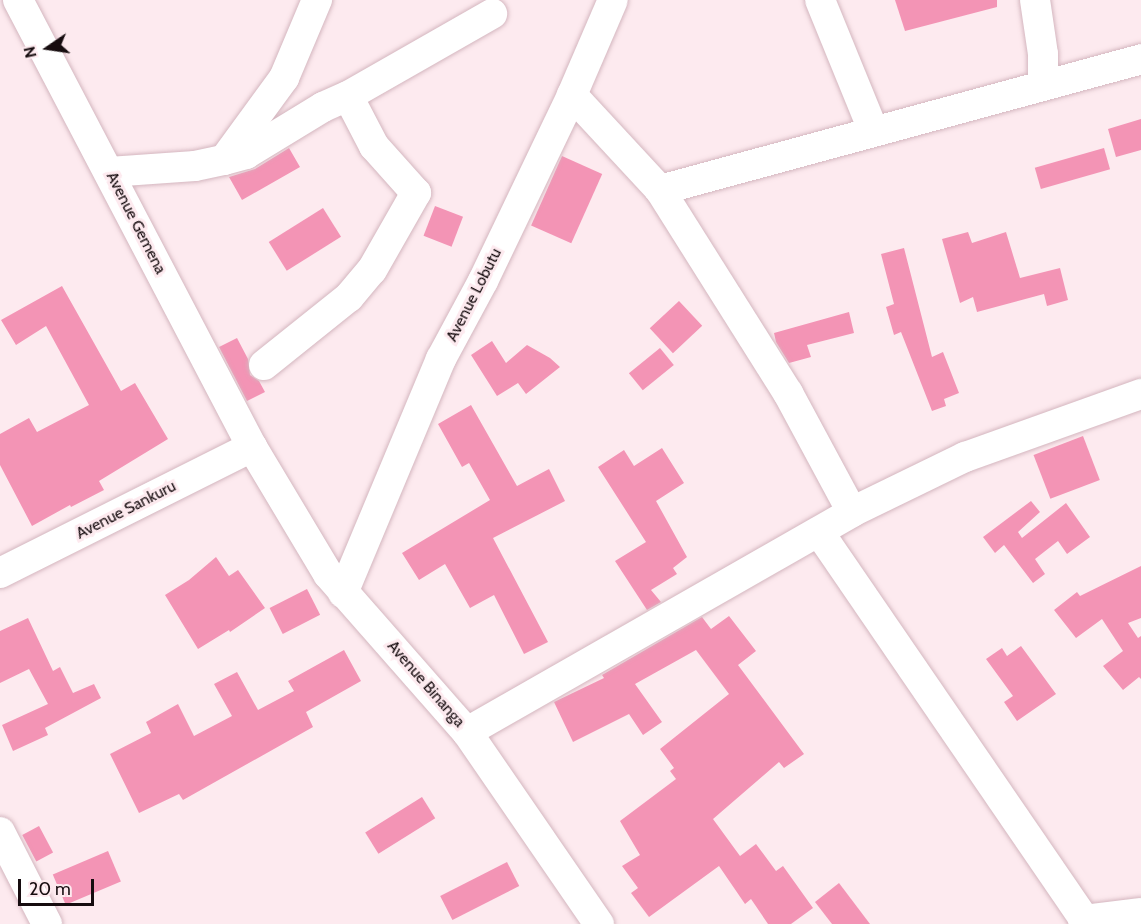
<!DOCTYPE html>
<html>
<head>
<meta charset="utf-8">
<style>
  body { margin:0 }
  #map { position:relative; width:1141px; height:924px; overflow:hidden; background:#fdeaef; font-family:Cabin,sans-serif }
  div>[style] { position:absolute }
  .building>* { inset:0; background:#f394b5; transform-origin:0 0 }
  .roads { filter:drop-shadow(0 0 2px #d4b6bf) drop-shadow(0 0 2px #d4b6bf) }
  .minor>* { height:30px; margin:-15px; padding:0 15px; transform-origin:15px; border-radius:15px; background:#fff }
  span { translate:-50% -50%; white-space:nowrap; text-align:center; line-height:1.15; -webkit-text-stroke:6px #fdeaef; paint-order:stroke }
  .street-label { font-size:16px; color:#160c0f }
  .north { position:absolute; left:18px; top:18px; width:60px; height:60px; -webkit-text-stroke:4px #fdeaef; paint-order:stroke; rotate:257deg; font-size:16px; font-weight:700; line-height:24px; text-align:center; color:#160c0f }
  .north::after { content:''; display:block; margin:auto; width:21px; height:27px; background:#160c0f; clip-path:polygon(50% 0,100% 100%,50% 72%,0 100%) }
  .scale { position:absolute; left:18px; top:879px; width:76px; height:27px; box-sizing:border-box; border:3px solid #160c0f; border-top:0; padding-left:8px; font-size:18px; line-height:21px; white-space:nowrap; color:#160c0f; -webkit-text-stroke:4px #fdeaef; paint-order:stroke }
</style>
</head>
<body>
<div id="map">
  <div class="building">
    <div style="clip-path:polygon(895px 0,997px 0,997px 7px,905px 31px)"></div>
    <div style="clip-path:polygon(1141px 119px,1141px 150px,1116px 157px,1108px 129px)"></div>
    <div style="clip-path:polygon(289px 148px,300px 167px,242px 200px,229px 177px,255px 169px)"></div>
    <div style="left:1104px;top:148px;width:22px;height:72px;rotate:74deg"></div>
    <div style="left:562px;top:156px;width:44px;height:76px;rotate:24deg"></div>
    <div style="left:435px;top:206px;width:30px;height:32px;rotate:21deg"></div>
    <div style="left:323px;top:208px;width:34px;height:64px;rotate:58deg"></div>
    <div style="clip-path:polygon(968px 232px,972px 243px,1006px 232px,1020px 278px,1060px 268px,1068px 300px,1047px 306px,1044px 294px,977px 312px,973px 297px,960px 303px,942px 239px)"></div>
    <div style="clip-path:polygon(904px 248px,932px 357px,943px 352px,959px 393px,944px 399px,946px 406px,932px 411px,901px 332px,894px 335px,886px 307px,894px 304px,881px 254px)"></div>
    <div style="clip-path:polygon(62px 286px,121px 391px,135px 383px,168px 439px,99px 481px,104px 490px,71px 507px,70px 505px,32px 526px,0 465px,0 434px,29px 418px,37px 432px,89px 405px,46px 326px,16px 345px,1px 320px)"></div>
    <div style="left:679px;top:301px;width:34px;height:40px;rotate:47deg"></div>
    <div style="clip-path:polygon(849px 312px,854px 333px,807px 345px,811px 357px,789px 363px,776px 342px,774px 333px)"></div>
    <div style="clip-path:polygon(237px 338px,248px 359px,250px 375px,259px 381px,265px 392px,247px 401px,219px 347px)"></div>
    <div style="clip-path:polygon(492px 341px,506px 363px,527px 345px,550px 358px,560px 367px,526px 394px,518px 383px,497px 396px,471px 355px)"></div>
    <div style="left:660px;top:348px;width:22px;height:40px;rotate:51deg"></div>
    <div style="clip-path:polygon(471px 405px,517px 486px,549px 469px,565px 501px,493px 538px,548px 642px,524px 654px,494px 595px,470px 608px,445px 564px,419px 580px,402px 553px,490px 500px,469px 463px,462px 467px,438px 424px)"></div>
    <div style="left:1083px;top:436px;width:47px;height:53px;rotate:69deg"></div>
    <div style="clip-path:polygon(662px 448px,684px 483px,656px 501px,687px 557px,673px 568px,677px 574px,651px 590px,661px 602px,647px 610px,615px 561px,646px 542px,598px 467px,624px 450px,634px 466px)"></div>
    <div style="clip-path:polygon(1031px 501px,1040px 512px,1018px 532px,1022px 538px,1066px 503px,1090px 537px,1067px 554px,1058px 541px,1035px 559px,1045px 574px,1033px 583px,1004px 545px,995px 553px,983px 537px)"></div>
    <div style="clip-path:polygon(216px 557px,229px 576px,238px 570px,265px 608px,230px 632px,229px 630px,198px 649px,165px 595px,189px 580px)"></div>
    <div style="clip-path:polygon(1141px 566px,1141px 618px,1128px 623px,1138px 638px,1141px 636px,1141px 679px,1139px 677px,1123px 690px,1103px 666px,1123px 651px,1102px 619px,1076px 638px,1054px 610px,1077px 592px,1080px 596px)"></div>
    <div style="left:307px;top:589px;width:29px;height:42px;rotate:63deg"></div>
    <div style="clip-path:polygon(729px 616px,756px 651px,738px 665px,804px 754px,784px 768px,779px 762px,713px 819px,740px 856px,756px 844px,776px 871px,783px 866px,813px 908px,791px 924px,768px 924px,751px 899px,745px 904px,719px 866px,649px 917px,631px 893px,638px 888px,622px 866px,640px 855px,620px 821px,676px 779px,670px 771px,674px 768px,660px 749px,729px 694px,696px 650px,635px 684px,662px 722px,643px 735px,629px 714px,573px 742px,554px 702px,604px 678px,602px 675px,702px 617px,711px 629px)"></div>
    <div style="clip-path:polygon(28px 618px,53px 671px,60px 667px,73px 693px,94px 684px,101px 698px,45px 728px,48px 735px,13px 751px,2px 725px,48px 704px,29px 669px,0 683px,0 631px)"></div>
    <div style="clip-path:polygon(1021px 646px,1056px 694px,1017px 721px,1004px 702px,1013px 696px,986px 659px,1002px 648px,1007px 656px)"></div>
    <div style="clip-path:polygon(344px 650px,361px 681px,306px 712px,313px 727px,183px 800px,179px 794px,139px 813px,110px 754px,151px 733px,146px 722px,178px 704px,194px 736px,232px 716px,214px 684px,237px 672px,258px 710px,294px 691px,288px 681px)"></div>
    <div style="left:422px;top:797px;width:25px;height:67px;rotate:58deg"></div>
    <div style="left:39px;top:826px;width:30px;height:19px;rotate:62deg"></div>
    <div style="left:108px;top:851px;width:33px;height:60px;rotate:67deg"></div>
    <div style="left:507px;top:862px;width:27px;height:75px;rotate:63deg"></div>
    <div style="clip-path:polygon(839px 883px,870px 924px,832px 924px,815px 902px)"></div>
  </div>
  <div class="roads">
    <div class="minor">
      <div style="left:18px;top:0;width:505px;rotate:62.37deg"></div>
      <div style="left:252px;top:447px;width:148px;rotate:59.1deg"></div>
      <div style="left:328px;top:574px;width:210px;rotate:48.7deg"></div>
      <div style="left:467px;top:732px;width:233px;rotate:55.5deg"></div>
      <div style="left:820px;top:0;width:140px;rotate:67.8deg"></div>
      <div style="left:1035px;top:0;width:55px;rotate:81.6deg"></div>
      <div style="left:1043px;top:54px;width:30px;rotate:90deg"></div>
      <div style="left:572px;top:95px;width:129px;rotate:47.2deg"></div>
      <div style="left:660px;top:190px;width:240px;rotate:57.8deg"></div>
      <div style="left:788px;top:393px;width:135px;rotate:61.7deg"></div>
      <div style="left:224px;top:160px;width:23px;rotate:-15deg"></div>
      <div style="left:246px;top:154px;width:90px;rotate:-31.4deg"></div>
      <div style="left:323px;top:107px;width:27px;rotate:-24deg"></div>
      <div style="left:348px;top:96px;width:166px;rotate:-29.7deg"></div>
      <div style="left:109px;top:172px;width:86px;rotate:-4deg"></div>
      <div style="left:195px;top:166px;width:30px;rotate:-12deg"></div>
      <div style="left:224px;top:160px;width:102px;rotate:-53.8deg"></div>
      <div style="left:284px;top:78px;width:85px;rotate:-67.1deg"></div>
      <div style="left:660px;top:190px;width:499px;rotate:-15.2deg"></div>
      <div style="left:264px;top:365px;width:109px;rotate:-38.7deg"></div>
      <div style="left:349px;top:297px;width:35px;rotate:-50deg"></div>
      <div style="left:372px;top:270px;width:89px;rotate:-60.3deg"></div>
      <div style="left:416px;top:193px;width:63px;rotate:-131.8deg"></div>
      <div style="left:374px;top:146px;width:56px;rotate:-117.5deg"></div>
      <div style="left:819px;top:532px;width:475px;rotate:55.6deg"></div>
      <div style="left:0;top:573px;width:282px;rotate:-26.6deg"></div>
      <div style="left:343px;top:593px;width:254px;rotate:-67.3deg"></div>
      <div style="left:441px;top:359px;width:89px;rotate:-61.7deg"></div>
      <div style="left:483px;top:281px;width:206px;rotate:-64.4deg"></div>
      <div style="left:572px;top:95px;width:103px;rotate:-66.7deg"></div>
      <div style="left:467px;top:732px;width:443px;rotate:-29.7deg"></div>
      <div style="left:852px;top:512px;width:126px;rotate:-26deg"></div>
      <div style="left:965px;top:457px;width:187px;rotate:-19.7deg"></div>
      <div style="left:0;top:832px;width:103px;rotate:62.9deg"></div>
      <div style="left:1083px;top:920px;width:58px;rotate:-6.9deg"></div>
    </div>
  </div>
  <div class="street-label">
    <span style="left:136px;top:223px;rotate:63deg">Avenue Gemena</span>
    <span style="left:474px;top:295px;rotate:-63deg">Avenue Lobutu</span>
    <span style="left:126px;top:510px;rotate:-27deg">Avenue Sankuru</span>
    <span style="left:426px;top:684px;rotate:49deg">Avenue Binanga</span>
  </div>
  <div class="north">N</div>
  <div class="scale">20 m</div>
</div>
</body>
</html>
